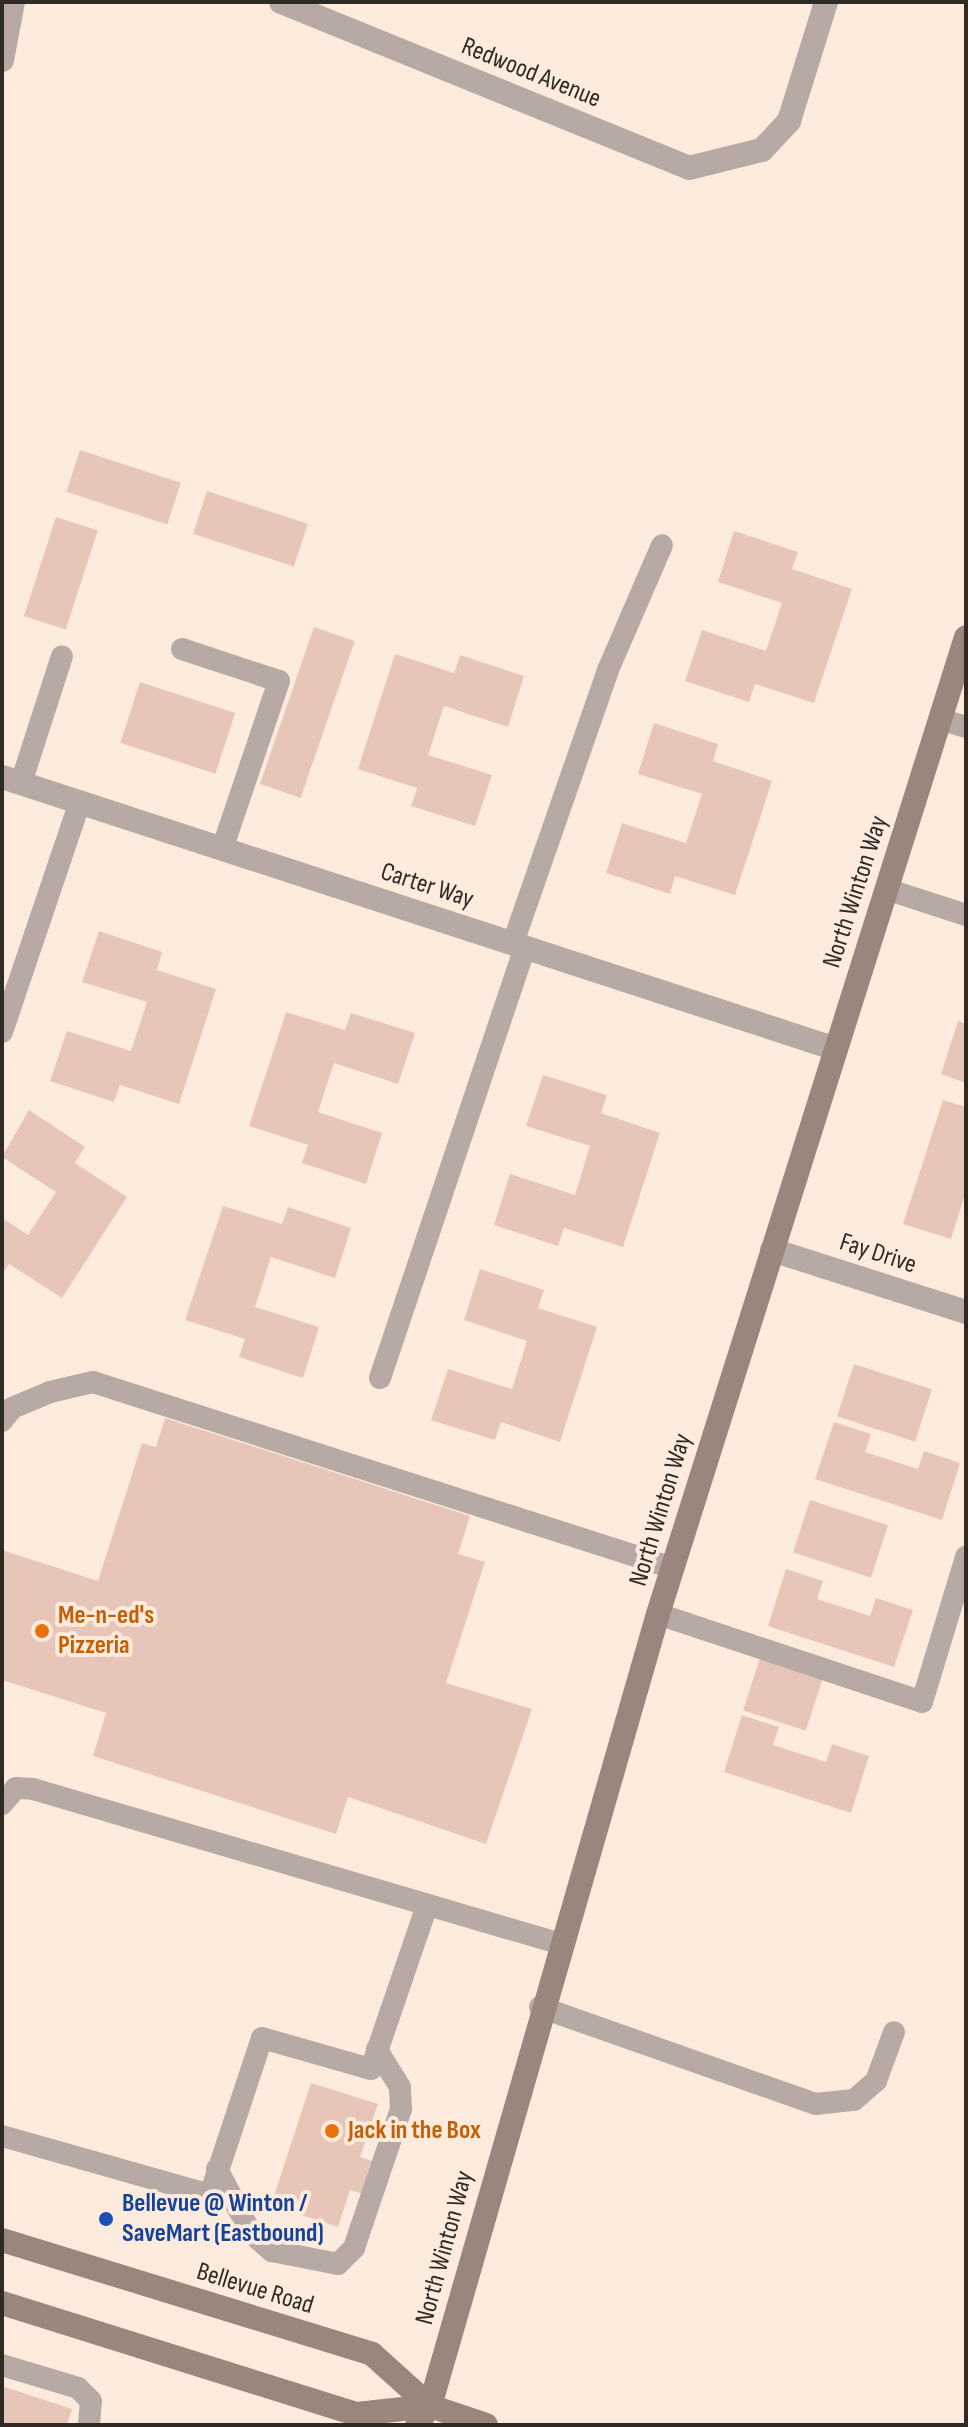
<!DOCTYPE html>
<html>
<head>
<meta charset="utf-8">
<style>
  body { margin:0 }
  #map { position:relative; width:968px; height:2427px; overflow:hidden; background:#fdecde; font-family:"Sofia Sans Condensed",sans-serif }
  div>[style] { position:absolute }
  .building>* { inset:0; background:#e7c6b9; transform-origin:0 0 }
  .lane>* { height:22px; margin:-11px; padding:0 11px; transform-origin:11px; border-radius:11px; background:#b7a9a3 }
  .street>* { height:24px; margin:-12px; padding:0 12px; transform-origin:12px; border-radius:12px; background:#b7a9a3 }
  .secondary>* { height:24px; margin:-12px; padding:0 12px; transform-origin:12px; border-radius:12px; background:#9b867e }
  .dots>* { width:22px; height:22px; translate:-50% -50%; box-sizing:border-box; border:4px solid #fdecde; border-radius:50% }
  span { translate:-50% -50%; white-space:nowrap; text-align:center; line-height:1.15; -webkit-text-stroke:8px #fdecde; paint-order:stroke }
  .street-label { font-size:26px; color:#302a24 }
  .food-label { font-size:26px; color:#c56008; font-weight:700 }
  .left { translate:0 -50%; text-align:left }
  .transit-label { font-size:26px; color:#164399; font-weight:700 }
  .frame { position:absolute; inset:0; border:4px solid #302a24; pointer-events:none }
</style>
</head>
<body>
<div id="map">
  <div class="building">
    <div style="left:80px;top:450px;width:106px;height:44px;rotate:18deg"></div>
    <div style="left:207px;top:491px;width:106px;height:45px;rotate:18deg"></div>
    <div style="left:56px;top:517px;width:44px;height:104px;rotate:18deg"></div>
    <div style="clip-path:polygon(734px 531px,798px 552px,792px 569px,852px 589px,814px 703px,755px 684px,749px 702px,685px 681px,702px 630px,766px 651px,782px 603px,718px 582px)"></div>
    <div style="left:314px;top:627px;width:43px;height:166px;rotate:19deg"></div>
    <div style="clip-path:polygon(395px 654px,454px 673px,460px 655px,524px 676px,508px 727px,444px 706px,428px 755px,492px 775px,475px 826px,411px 806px,417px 788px,358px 769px)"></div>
    <div style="left:140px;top:682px;width:100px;height:64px;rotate:18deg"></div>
    <div style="clip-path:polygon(654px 723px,718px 744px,713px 761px,772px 781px,735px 895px,675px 876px,670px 894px,606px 873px,622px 823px,686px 843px,702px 794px,638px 774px)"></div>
    <div style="clip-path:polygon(99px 931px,162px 952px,157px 970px,216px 989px,179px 1104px,120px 1085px,114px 1102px,50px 1081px,67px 1031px,131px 1051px,147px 1002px,82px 982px)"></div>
    <div style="clip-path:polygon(286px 1012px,345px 1030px,351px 1013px,415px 1033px,398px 1084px,334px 1063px,318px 1112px,382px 1133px,366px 1184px,302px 1163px,308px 1145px,249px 1126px)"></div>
    <div style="clip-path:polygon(958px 1021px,966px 1024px,966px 1083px,941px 1074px)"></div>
    <div style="clip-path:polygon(543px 1075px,607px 1095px,601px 1113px,660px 1133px,623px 1247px,564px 1228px,558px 1246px,494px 1225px,510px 1174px,575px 1195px,590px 1146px,526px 1126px)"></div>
    <div style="clip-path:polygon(943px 1100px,966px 1107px,966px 1191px,951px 1239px,903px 1224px)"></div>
    <div style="clip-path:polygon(29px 1110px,85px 1147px,75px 1163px,127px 1197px,62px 1298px,9px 1264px,2px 1275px,2px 1218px,28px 1235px,56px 1192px,2px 1157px)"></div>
    <div style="clip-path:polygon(223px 1206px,282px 1224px,288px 1207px,351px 1228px,335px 1278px,271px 1257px,255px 1307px,319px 1327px,303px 1378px,239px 1357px,245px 1339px,185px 1320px)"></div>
    <div style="clip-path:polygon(480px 1269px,544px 1290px,538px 1308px,597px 1327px,560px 1442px,501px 1422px,495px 1440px,431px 1420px,448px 1369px,512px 1389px,527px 1341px,464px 1320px)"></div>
    <div style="left:854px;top:1364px;width:82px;height:55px;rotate:18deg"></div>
    <div style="clip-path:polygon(165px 1418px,470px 1516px,458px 1554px,485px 1562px,446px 1683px,532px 1709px,486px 1844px,348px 1797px,336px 1834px,93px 1756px,106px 1713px,2px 1680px,2px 1550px,98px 1581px,142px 1443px,156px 1447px)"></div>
    <div style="clip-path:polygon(834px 1422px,871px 1434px,865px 1452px,918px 1469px,924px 1451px,960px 1463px,942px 1520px,815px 1479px)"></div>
    <div style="left:810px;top:1500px;width:82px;height:55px;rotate:18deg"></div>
    <div style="clip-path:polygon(786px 1569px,823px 1581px,817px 1599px,870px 1616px,876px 1598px,913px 1610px,894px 1667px,768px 1626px)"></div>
    <div style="left:760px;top:1658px;width:66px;height:55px;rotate:18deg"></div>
    <div style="clip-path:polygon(742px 1715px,779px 1727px,773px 1745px,826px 1762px,832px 1744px,869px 1756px,851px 1813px,724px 1772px)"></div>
    <div style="clip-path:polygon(311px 2083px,378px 2104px,360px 2157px,385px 2165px,374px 2197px,350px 2190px,338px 2227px,271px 2205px)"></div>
    <div style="clip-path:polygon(2px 2386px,72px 2409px,67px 2425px,2px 2425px)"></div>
  </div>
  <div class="lane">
    <div style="left:182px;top:649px;width:102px;rotate:18.3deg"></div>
    <div style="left:279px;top:681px;width:177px;rotate:108.7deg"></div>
    <div style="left:940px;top:719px;width:27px;rotate:17deg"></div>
    <div style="left:21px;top:783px;width:133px;rotate:-72.1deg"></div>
    <div style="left:886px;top:889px;width:84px;rotate:18deg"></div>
    <div style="left:513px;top:943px;width:289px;rotate:-70.8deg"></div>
    <div style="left:608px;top:670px;width:136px;rotate:-66.6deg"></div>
    <div style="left:2px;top:1032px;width:243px;rotate:-71.3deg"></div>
    <div style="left:380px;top:1378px;width:455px;rotate:-71.4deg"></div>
    <div style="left:2px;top:1421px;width:16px;rotate:-52deg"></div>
    <div style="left:12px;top:1408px;width:41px;rotate:-22.8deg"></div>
    <div style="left:50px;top:1392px;width:44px;rotate:-13.1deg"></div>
    <div style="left:93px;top:1382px;width:609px;rotate:17.78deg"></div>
    <div style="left:658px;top:1614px;width:278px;rotate:18.4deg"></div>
    <div style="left:922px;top:1702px;width:152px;rotate:-73.1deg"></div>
    <div style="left:2px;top:1804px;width:21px;rotate:-49deg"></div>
    <div style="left:16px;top:1788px;width:17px;rotate:3deg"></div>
    <div style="left:33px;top:1789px;width:547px;rotate:16.35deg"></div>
    <div style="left:540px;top:2007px;width:292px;rotate:19.4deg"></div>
    <div style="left:815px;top:2104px;width:39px;rotate:-6deg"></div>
    <div style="left:854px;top:2100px;width:29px;rotate:-41deg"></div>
    <div style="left:876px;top:2081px;width:52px;rotate:-69.8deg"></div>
    <div style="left:2px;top:2136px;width:216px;rotate:15.8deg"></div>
    <div style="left:210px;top:2195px;width:165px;rotate:-71.7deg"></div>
    <div style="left:262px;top:2038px;width:113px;rotate:15.9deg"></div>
    <div style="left:371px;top:2069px;width:173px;rotate:-71.1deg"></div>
    <div style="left:217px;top:2169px;width:72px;rotate:62deg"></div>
    <div style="left:251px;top:2233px;width:28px;rotate:41deg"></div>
    <div style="left:272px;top:2251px;width:67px;rotate:11.1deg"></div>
    <div style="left:338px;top:2264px;width:23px;rotate:-45deg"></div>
    <div style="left:354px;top:2248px;width:147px;rotate:-71.3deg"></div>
    <div style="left:401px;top:2109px;width:22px;rotate:-93deg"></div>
    <div style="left:400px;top:2087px;width:44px;rotate:-121.9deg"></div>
    <div style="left:2px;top:2365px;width:79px;rotate:16.8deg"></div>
    <div style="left:78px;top:2388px;width:18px;rotate:45deg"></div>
    <div style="left:91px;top:2401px;width:24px;rotate:95deg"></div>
  </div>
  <div class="street">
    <div style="left:281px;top:2px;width:440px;rotate:22.1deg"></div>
    <div style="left:689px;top:168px;width:75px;rotate:-13.9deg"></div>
    <div style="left:762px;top:150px;width:40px;rotate:-47deg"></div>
    <div style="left:789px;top:121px;width:125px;rotate:-72.7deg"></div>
    <div style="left:2px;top:60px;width:59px;rotate:-79.3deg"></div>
    <div style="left:2px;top:777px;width:877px;rotate:18.06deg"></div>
    <div style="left:772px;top:1250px;width:204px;rotate:17.7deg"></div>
  </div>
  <div class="secondary">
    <div style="left:2px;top:2240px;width:387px;rotate:17.1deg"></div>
    <div style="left:372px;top:2354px;width:78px;rotate:41.9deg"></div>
    <div style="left:430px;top:2406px;width:59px;rotate:18.7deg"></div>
    <div style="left:2px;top:2303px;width:372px;rotate:17.4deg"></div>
    <div style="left:357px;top:2414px;width:73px;rotate:-6.3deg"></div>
    <div style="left:417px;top:2425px;width:23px;rotate:-56deg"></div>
    <div style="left:430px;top:2406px;width:824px;rotate:-73.94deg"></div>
    <div style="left:658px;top:1614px;width:1024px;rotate:-72.5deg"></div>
  </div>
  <div class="dots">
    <div style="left:42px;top:1631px;background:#e8710a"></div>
    <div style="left:332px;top:2131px;background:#e8710a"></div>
    <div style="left:106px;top:2219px;background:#1a4fb4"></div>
  </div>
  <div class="street-label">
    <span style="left:531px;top:73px;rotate:22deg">Redwood Avenue</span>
    <span style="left:427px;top:886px;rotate:18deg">Carter Way</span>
    <span style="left:856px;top:892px;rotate:-72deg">North Winton Way</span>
    <span style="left:878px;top:1254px;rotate:18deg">Fay Drive</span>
    <span style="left:661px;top:1510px;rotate:-73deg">North Winton Way</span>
    <span style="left:445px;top:2248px;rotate:-75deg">North Winton Way</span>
    <span style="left:255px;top:2289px;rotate:17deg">Bellevue Road</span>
  </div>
  <div class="food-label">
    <span class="left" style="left:58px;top:1631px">Me-n-ed's<br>Pizzeria</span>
    <span class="left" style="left:348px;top:2131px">Jack in the Box</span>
  </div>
  <div class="transit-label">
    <span class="left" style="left:122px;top:2219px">Bellevue @ Winton /<br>SaveMart (Eastbound)</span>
  </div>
  <div class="frame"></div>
</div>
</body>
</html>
